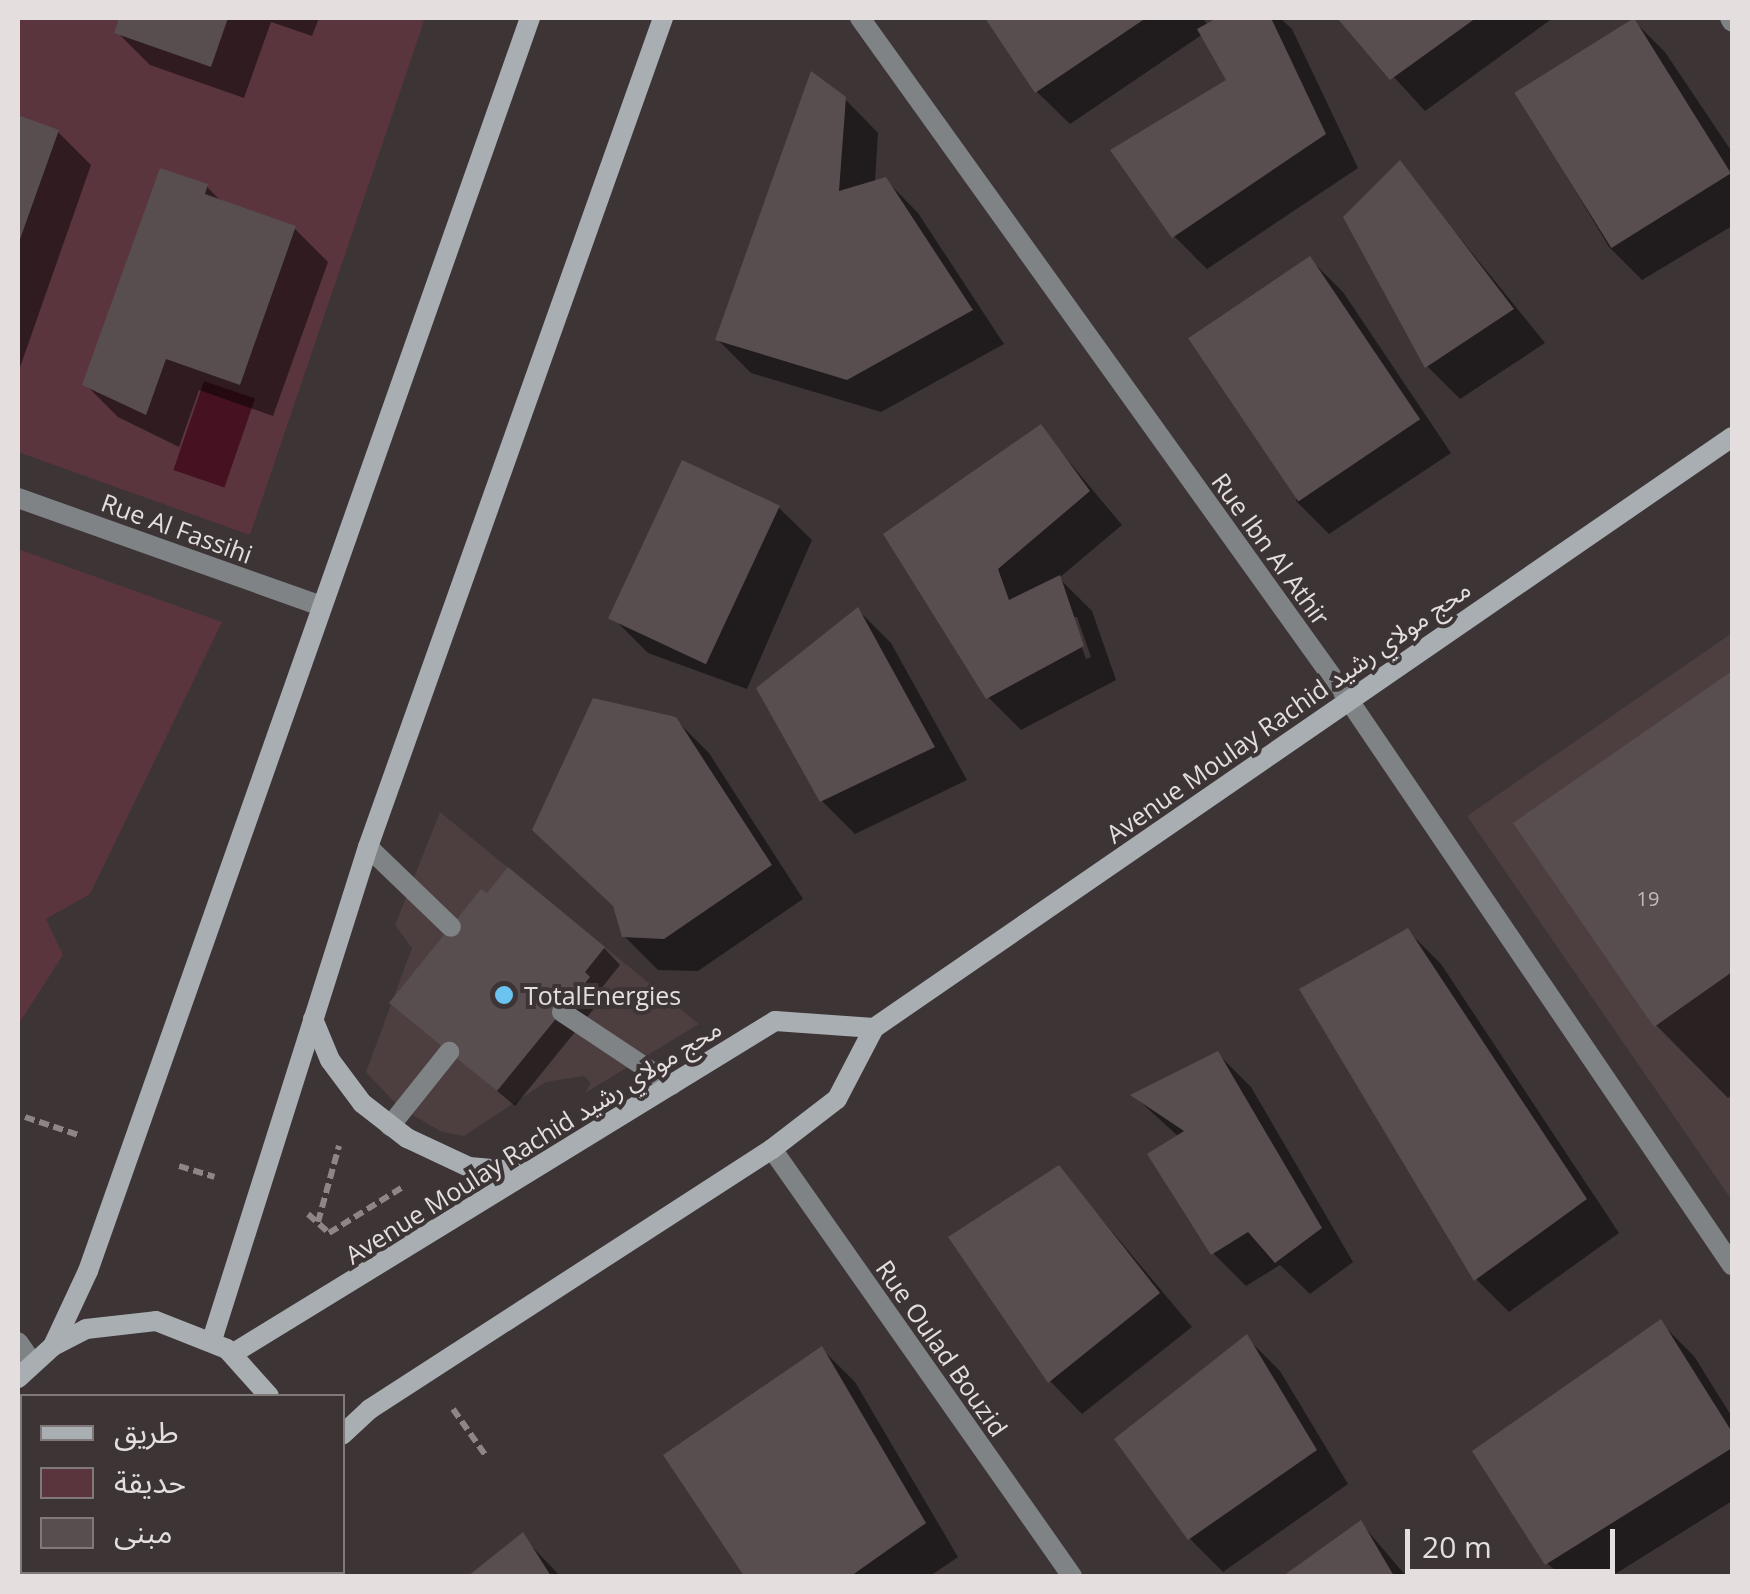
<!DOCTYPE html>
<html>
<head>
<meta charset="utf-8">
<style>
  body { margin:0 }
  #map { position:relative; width:1750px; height:1594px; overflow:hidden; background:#3d3435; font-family:"Open Sans","Noto Sans Arabic",sans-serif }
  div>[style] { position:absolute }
  .built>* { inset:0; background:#4d3e40 }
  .green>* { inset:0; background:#5a353d }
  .water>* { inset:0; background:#461120; transform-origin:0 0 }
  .shadow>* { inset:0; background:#0007 }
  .building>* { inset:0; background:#584e4f; transform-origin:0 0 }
  .path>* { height:6px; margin-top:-3px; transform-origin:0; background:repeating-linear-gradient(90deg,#8d8586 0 10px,transparent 0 15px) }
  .lane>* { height:20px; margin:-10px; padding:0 10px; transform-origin:10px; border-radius:10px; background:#7f8386 }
  .street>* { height:20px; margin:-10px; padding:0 10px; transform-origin:10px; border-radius:10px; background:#7f8386 }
  .secondary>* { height:20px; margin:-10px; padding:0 10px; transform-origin:10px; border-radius:10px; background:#a8aeb2 }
  .dots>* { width:28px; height:28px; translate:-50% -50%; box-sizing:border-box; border:5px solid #3d3435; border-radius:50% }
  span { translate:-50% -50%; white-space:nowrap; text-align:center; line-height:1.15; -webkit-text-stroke:8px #3d3435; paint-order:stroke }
  .number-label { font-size:20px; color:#c1babb }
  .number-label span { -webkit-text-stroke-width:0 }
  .street-label { font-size:25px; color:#e4dedf }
  .poi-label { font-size:25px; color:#e4dedf }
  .left { translate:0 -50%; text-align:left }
  .frame { position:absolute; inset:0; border:20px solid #e4dedf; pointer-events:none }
  .legend { position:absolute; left:20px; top:1394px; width:325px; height:180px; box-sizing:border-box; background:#3d3435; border:2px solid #807879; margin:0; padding:12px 18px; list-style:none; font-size:30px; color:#e4dedf }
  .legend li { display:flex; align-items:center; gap:20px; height:50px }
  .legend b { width:50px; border:2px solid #807879 }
  .scale { position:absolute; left:1405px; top:1529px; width:210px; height:45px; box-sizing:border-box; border:5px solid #e4dedf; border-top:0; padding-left:12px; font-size:30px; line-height:35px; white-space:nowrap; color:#e4dedf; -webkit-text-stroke:8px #3d3435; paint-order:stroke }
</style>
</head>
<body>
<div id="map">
  <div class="built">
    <div style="clip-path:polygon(1732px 633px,1732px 1197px,1731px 1199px,1467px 816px)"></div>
    <div style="clip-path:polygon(440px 812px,699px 1024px,585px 1093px,591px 1083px,584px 1076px,546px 1082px,464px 1136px,442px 1132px,399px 1107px,366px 1072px,412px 948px,395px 925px)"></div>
  </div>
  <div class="green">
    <div style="clip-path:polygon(evenodd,18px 18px,119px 18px,114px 33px,210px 67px,228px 18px,425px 18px,250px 535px,18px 452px,18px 246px,59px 131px,18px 115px,18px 18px,160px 169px,208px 184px,205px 194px,296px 227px,240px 384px,160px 169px)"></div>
    <div style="clip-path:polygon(18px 549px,222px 622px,90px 894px,46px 919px,63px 955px,18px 1025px)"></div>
  </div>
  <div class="water">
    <div style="left:204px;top:381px;width:54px;height:94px;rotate:19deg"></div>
  </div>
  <div class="shadow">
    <div style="clip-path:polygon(122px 18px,319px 18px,312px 36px,271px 22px,244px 98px,150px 65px,117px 32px)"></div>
    <div style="clip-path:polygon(988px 18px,1203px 18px,1208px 26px,1222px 18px,1280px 18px,1292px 29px,1358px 168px,1207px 269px,1174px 236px,1230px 81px,1203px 34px,1070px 124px,1036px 91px)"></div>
    <div style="clip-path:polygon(1340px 18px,1553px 18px,1425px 111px)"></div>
    <div style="clip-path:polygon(1632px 19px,1665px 52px,1732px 152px,1732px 226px,1642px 280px,1609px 247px,1520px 98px)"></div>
    <div style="clip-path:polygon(845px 99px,878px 133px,875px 182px,885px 179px,918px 213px,1004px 344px,881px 412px,751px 373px,718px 340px)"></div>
    <div style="clip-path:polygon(18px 120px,58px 132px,91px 165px,18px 373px)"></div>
    <div style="clip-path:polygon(1400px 164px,1545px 343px,1460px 399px,1427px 366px)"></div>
    <div style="clip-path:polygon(207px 187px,224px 204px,295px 229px,328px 262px,273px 416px,199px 390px,179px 447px,118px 417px,85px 384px)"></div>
    <div style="clip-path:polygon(1310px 259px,1343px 292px,1451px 453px,1329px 534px,1296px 501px)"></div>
    <div style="clip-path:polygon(evenodd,1040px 427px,1122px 525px,1059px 578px,1092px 611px,1116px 680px,1021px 730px,988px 697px,886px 534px,1040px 427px,1071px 617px,1077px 617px,1091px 657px,1086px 659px,1071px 617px)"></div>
    <div style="clip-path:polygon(778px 507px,812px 540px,747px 689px,648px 653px,615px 620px)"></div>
    <div style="clip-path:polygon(858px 610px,891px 643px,967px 780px,855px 834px,822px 801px)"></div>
    <div style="clip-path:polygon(1732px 674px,1732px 1095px,1728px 1098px,1656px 1025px,1516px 823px)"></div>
    <div style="clip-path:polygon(675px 719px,709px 753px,803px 899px,698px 971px,658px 970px,624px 936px,616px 907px)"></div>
    <div style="clip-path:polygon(1408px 931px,1441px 964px,1619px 1233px,1509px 1312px,1476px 1279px)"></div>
    <div style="clip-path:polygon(604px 948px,620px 965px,600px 990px,605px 995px,515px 1106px,392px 1003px)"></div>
    <div style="clip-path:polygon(1218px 1054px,1251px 1087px,1353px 1262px,1310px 1294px,1280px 1265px,1246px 1286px,1213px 1253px,1179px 1137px,1134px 1096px)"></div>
    <div style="clip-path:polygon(1059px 1168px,1192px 1327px,1082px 1414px,1050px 1381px)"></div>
    <div style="clip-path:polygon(1661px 1323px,1694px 1356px,1732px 1417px,1732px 1501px,1612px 1576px,1561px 1576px,1547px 1563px)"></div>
    <div style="clip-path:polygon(1247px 1338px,1280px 1371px,1348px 1484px,1223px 1572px,1190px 1539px,1118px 1440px)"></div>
    <div style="clip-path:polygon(822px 1349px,855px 1382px,958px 1557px,930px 1576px,747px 1576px,666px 1456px)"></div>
    <div style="clip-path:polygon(1361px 1523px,1406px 1576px,1288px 1576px)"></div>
    <div style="clip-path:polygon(522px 1536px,560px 1576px,472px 1576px)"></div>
  </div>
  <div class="building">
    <div style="clip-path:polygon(119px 18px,228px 18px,211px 67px,114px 33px)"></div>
    <div style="clip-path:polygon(985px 18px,1146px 18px,1035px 93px)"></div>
    <div style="clip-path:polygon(1217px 18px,1271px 18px,1326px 134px,1172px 238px,1110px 150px,1226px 80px,1197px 29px)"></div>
    <div style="clip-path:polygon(1337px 18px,1476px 18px,1390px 80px)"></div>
    <div style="left:1634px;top:18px;width:183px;height:141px;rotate:58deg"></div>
    <div style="clip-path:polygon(811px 71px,846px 97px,839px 191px,886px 177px,973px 310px,847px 380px,715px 340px)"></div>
    <div style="clip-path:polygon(18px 115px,59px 130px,18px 245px)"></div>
    <div style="clip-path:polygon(1400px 160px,1514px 309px,1425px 368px,1343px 217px)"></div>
    <div style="clip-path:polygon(160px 168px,208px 184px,205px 194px,296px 226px,240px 385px,166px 359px,146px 415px,82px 385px)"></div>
    <div style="left:1310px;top:256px;width:197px;height:147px;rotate:56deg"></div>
    <div style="clip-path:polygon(1041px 424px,1090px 491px,998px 569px,1009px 600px,1060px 575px,1084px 646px,986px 699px,883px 534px)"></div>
    <div style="left:682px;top:460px;width:108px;height:175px;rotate:25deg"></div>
    <div style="clip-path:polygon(858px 607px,935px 747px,820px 802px,756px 688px)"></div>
    <div style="clip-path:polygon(1732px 671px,1732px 972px,1654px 1027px,1513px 823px)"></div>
    <div style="clip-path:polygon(593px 698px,676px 717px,772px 865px,664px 939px,622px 937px,613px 906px,532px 830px)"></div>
    <div style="clip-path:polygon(508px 867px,605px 947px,585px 972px,590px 977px,497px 1091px,389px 1003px,481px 889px,487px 893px)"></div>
    <div style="clip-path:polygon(1408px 928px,1587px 1199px,1474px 1281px,1299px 989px)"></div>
    <div style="clip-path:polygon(1218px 1051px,1322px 1228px,1275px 1263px,1248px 1232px,1211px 1255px,1147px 1154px,1184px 1131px,1130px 1095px)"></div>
    <div style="clip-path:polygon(1059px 1165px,1160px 1293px,1048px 1383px,948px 1237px)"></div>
    <div style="clip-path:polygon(1661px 1319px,1732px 1432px,1732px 1448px,1545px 1565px,1472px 1451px)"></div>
    <div style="clip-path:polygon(1247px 1334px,1317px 1450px,1188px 1540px,1114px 1439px)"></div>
    <div style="clip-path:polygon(822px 1346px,926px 1523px,851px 1576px,744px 1576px,663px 1455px)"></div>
    <div style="clip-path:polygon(1361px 1520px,1394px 1576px,1283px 1576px)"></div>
    <div style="clip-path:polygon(523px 1532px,551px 1576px,468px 1576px)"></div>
  </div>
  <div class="path">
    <div style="left:25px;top:1117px;width:59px;rotate:18.7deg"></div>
    <div style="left:179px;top:1166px;width:37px;rotate:17deg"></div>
    <div style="left:308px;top:1214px;width:28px;rotate:42deg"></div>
    <div style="left:318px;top:1222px;width:79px;rotate:-74.6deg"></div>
    <div style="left:329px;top:1233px;width:87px;rotate:-31.9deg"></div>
    <div style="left:453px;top:1409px;width:57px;rotate:54.9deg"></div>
  </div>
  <div class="lane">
    <div style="left:368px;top:847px;width:115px;rotate:43.9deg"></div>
    <div style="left:562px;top:1012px;width:132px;rotate:33.6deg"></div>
    <div style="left:390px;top:1126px;width:95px;rotate:-51.4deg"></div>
  </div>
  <div class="street">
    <div style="left:860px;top:18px;width:838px;rotate:54.37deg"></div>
    <div style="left:1348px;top:699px;width:684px;rotate:55.85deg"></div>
    <div style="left:1730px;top:18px;width:4px;rotate:63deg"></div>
    <div style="left:18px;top:498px;width:322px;rotate:19.6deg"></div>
    <div style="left:772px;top:1149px;width:522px;rotate:54.91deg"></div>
    <div style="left:18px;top:1342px;width:24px;rotate:55deg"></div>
  </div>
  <div class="secondary">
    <div style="left:313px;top:1019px;width:44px;rotate:67.5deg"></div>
    <div style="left:330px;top:1060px;width:54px;rotate:53.3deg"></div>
    <div style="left:362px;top:1103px;width:57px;rotate:37.9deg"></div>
    <div style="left:407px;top:1138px;width:68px;rotate:25.1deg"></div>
    <div style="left:469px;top:1167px;width:58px;rotate:4.9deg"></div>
    <div style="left:212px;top:1340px;width:517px;rotate:-72.44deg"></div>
    <div style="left:368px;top:847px;width:880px;rotate:-70.41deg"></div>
    <div style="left:53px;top:1346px;width:83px;rotate:-65deg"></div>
    <div style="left:88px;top:1271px;width:1329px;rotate:-70.57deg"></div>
    <div style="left:232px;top:1354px;width:637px;rotate:-31.52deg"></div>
    <div style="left:775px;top:1021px;width:99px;rotate:4deg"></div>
    <div style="left:18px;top:1378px;width:47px;rotate:-42.4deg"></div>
    <div style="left:53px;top:1346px;width:37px;rotate:-27deg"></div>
    <div style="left:86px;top:1329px;width:70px;rotate:-6.5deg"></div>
    <div style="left:156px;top:1321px;width:76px;rotate:21.5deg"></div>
    <div style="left:227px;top:1349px;width:63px;rotate:48.2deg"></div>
    <div style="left:342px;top:1435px;width:38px;rotate:-43deg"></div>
    <div style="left:370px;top:1409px;width:479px;rotate:-32.9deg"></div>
    <div style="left:772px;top:1149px;width:82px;rotate:-37.6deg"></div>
    <div style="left:837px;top:1099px;width:80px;rotate:-62.5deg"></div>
    <div style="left:874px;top:1028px;width:1042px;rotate:-34.56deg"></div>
    <div style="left:18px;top:1571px;width:6px;rotate:51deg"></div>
    <div style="left:250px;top:1576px;width:6px;rotate:-45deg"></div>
  </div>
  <div class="dots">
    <div style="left:504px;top:995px;background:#6bc3f2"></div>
  </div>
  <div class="number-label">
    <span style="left:1648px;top:898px">19</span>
  </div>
  <div class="street-label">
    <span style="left:177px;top:528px;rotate:20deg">Rue Al Fassihi</span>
    <span style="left:1271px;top:549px;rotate:54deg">Rue Ibn Al Athir</span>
    <span style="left:1288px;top:711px;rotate:-35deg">Avenue Moulay Rachid محج مولاي رشيد</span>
    <span style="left:533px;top:1141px;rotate:-32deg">Avenue Moulay Rachid محج مولاي رشيد</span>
    <span style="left:942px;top:1348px;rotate:55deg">Rue Oulad Bouzid</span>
  </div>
  <div class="poi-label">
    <span class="left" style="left:524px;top:995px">TotalEnergies</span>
  </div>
  <div class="frame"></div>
  <ul class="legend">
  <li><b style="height:12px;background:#a8aeb2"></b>طريق</li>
  <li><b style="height:28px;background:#5a353d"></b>حديقة</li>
  <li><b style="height:28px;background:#584e4f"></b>مبنى</li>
  </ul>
  <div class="scale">20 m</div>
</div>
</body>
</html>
